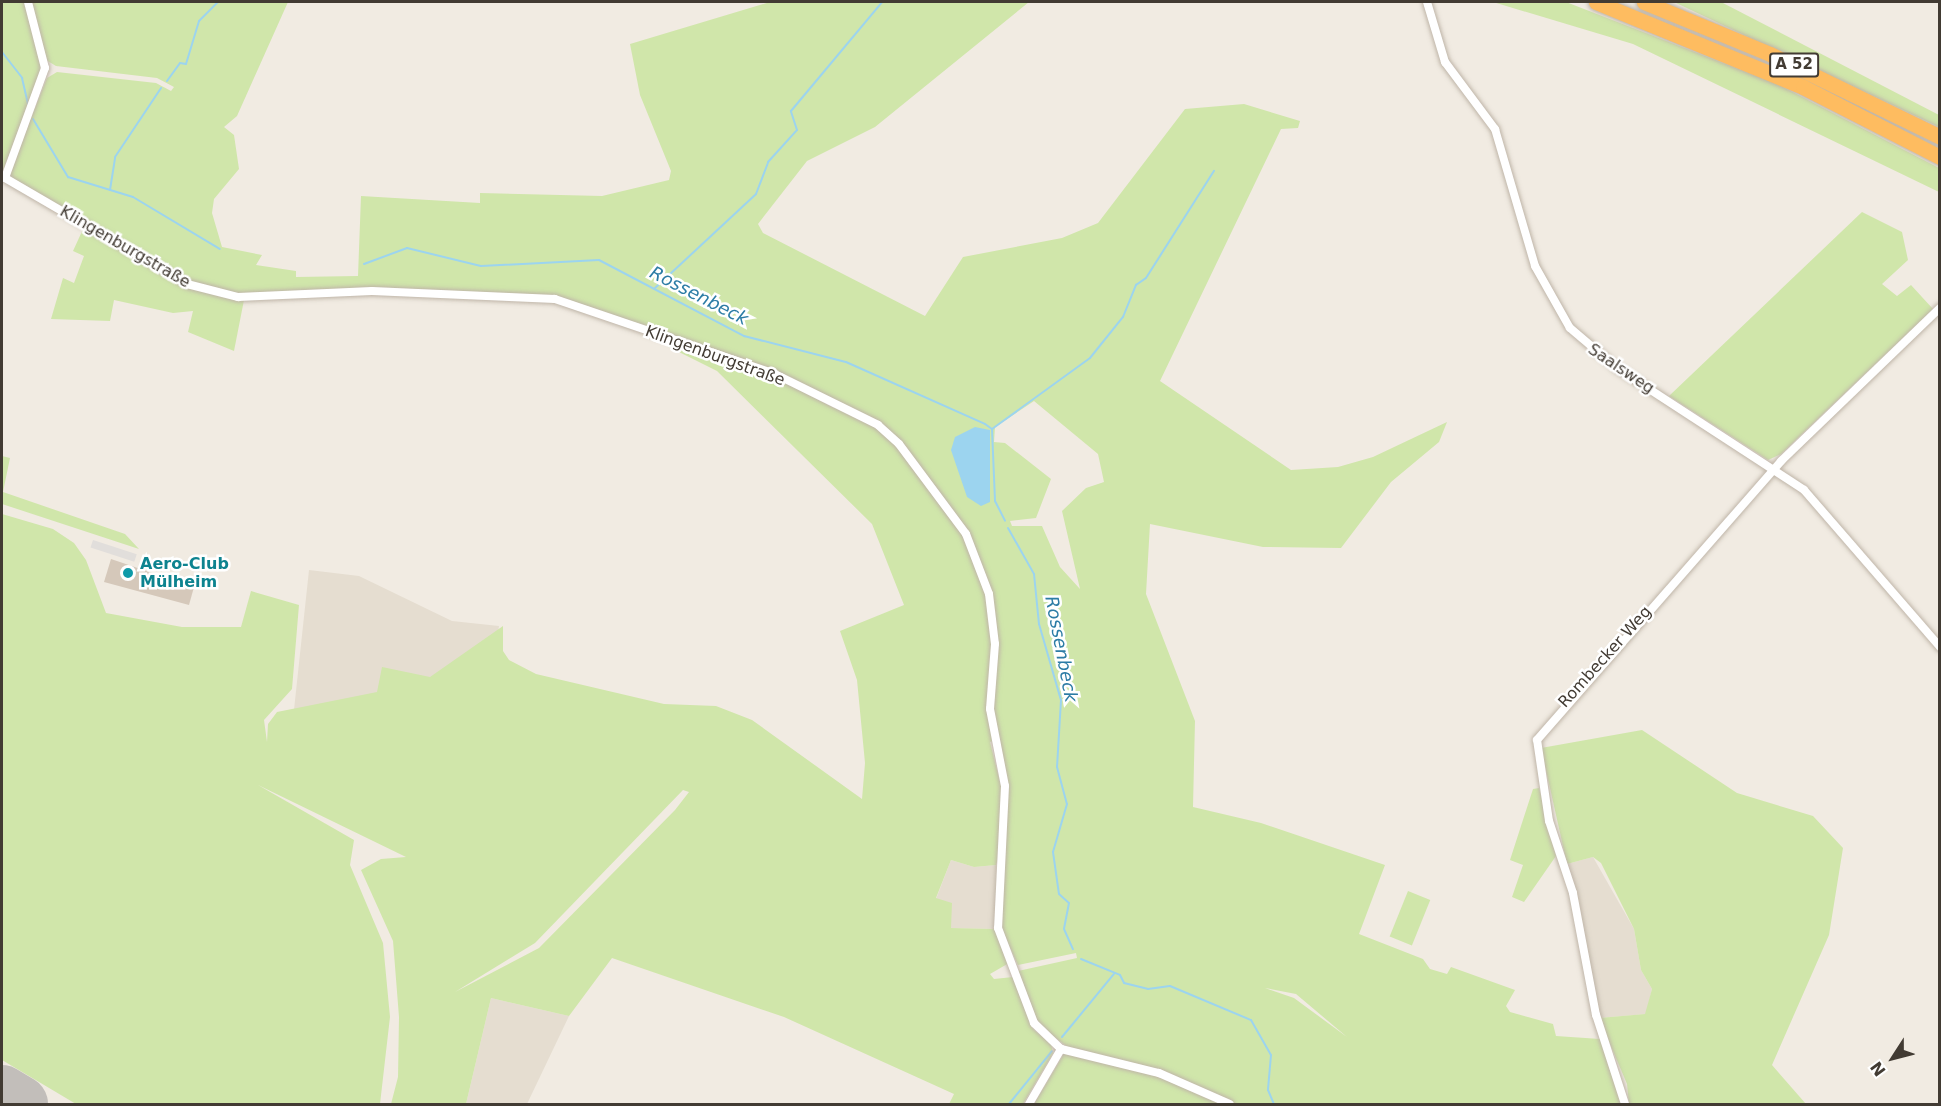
<!DOCTYPE html>
<html>
<head>
<meta charset="utf-8">
<style>
  body { margin:0 }
  #map { position:relative; width:1941px; height:1106px; overflow:hidden; background:#f1ebe2; font-family:"DejaVu Sans",sans-serif }
  div>[style] { position:absolute }
  .residential>* { inset:0; background:#e5ddd0 }
  .green>* { inset:0; background:#d0e6aa; transform-origin:0 0 }
  .parking>* { inset:0; background:#e1dedb; transform-origin:0 0 }
  .water>* { inset:0; background:#9cd4ef }
  .stream>* { height:2px; margin:-1px; padding:0 1px; transform-origin:1px; border-radius:1px; background:#9cd4ef }
  .runway>* { height:56px; margin:-28px; padding:0 28px; transform-origin:28px; border-radius:28px; background:#c2beba }
  .building>* { inset:0; background:#d5c8ba }
  .roads { filter:drop-shadow(0 0 2px #bfb5a8) drop-shadow(0 0 2px #bfb5a8) }
  .minor>* { height:8px; margin:-4px; padding:0 4px; transform-origin:4px; border-radius:4px; background:#fff }
  .motorway>* { height:15px; margin:-7.5px; padding:0 7.5px; transform-origin:7.5px; border-radius:7.5px; background:#febc60 }
  .dots>* { width:16px; height:16px; translate:-50% -50%; box-sizing:border-box; border:3px solid #fff; border-radius:50% }
  span { translate:-50% -50%; white-space:nowrap; text-align:center; line-height:1.15; -webkit-text-stroke:5px #fff; paint-order:stroke }
  .shield-label span { padding:2px 4px; background:#fff; border:2px solid; border-radius:4px; -webkit-text-stroke-width:0 }
  .shield-label { font-size:15px; color:#423b33; font-weight:700 }
  .street-label { font-size:16px; color:#423b33 }
  .culture-label { font-size:16px; color:#0d838f; font-weight:700 }
  .left { translate:0 -50%; text-align:left }
  .water-label { font-size:18px; color:#2c7ca5; font-style:italic }
  .frame { position:absolute; inset:0; border:3px solid #423b33; pointer-events:none }
  .north { position:absolute; left:1863px; top:1028px; width:60px; height:60px; -webkit-text-stroke:4px #fff; paint-order:stroke; rotate:234deg; font-size:16px; font-weight:700; line-height:24px; text-align:center; color:#423b33 }
  .north::after { content:''; display:block; margin:auto; width:21px; height:27px; background:#423b33; clip-path:polygon(50% 0,100% 100%,50% 72%,0 100%) }
</style>
</head>
<body>
<div id="map">
  <div class="residential">
    <div style="clip-path:polygon(309px 570px,359px 576px,452px 621px,499px 626px,490px 683px,293px 719px)"></div>
    <div style="clip-path:polygon(1593px 857px,1634px 929px,1641px 970px,1652px 989px,1646px 1014px,1599px 1018px,1579px 901px,1567px 864px)"></div>
    <div style="clip-path:polygon(951px 860px,974px 867px,996px 865px,995px 929px,951px 928px,936px 899px)"></div>
    <div style="clip-path:polygon(491px 998px,569px 1016px,527px 1104px,466px 1104px)"></div>
  </div>
  <div class="green">
    <div style="clip-path:polygon(evenodd,2px 2px,288px 2px,237px 116px,224px 127px,234px 135px,239px 169px,214px 199px,212px 213px,222px 247px,262px 255px,256px 265px,296px 271px,296px 277px,358px 276px,361px 196px,480px 203px,480px 193px,602px 196px,669px 180px,671px 171px,640px 95px,630px 44px,770px 2px,1029px 2px,875px 127px,807px 161px,758px 224px,763px 233px,925px 316px,963px 257px,1062px 238px,1098px 223px,1185px 109px,1244px 104px,1300px 121px,1298px 128px,1281px 129px,1160px 381px,1291px 470px,1338px 467px,1373px 457px,1447px 422px,1439px 442px,1391px 482px,1341px 548px,1263px 547px,1150px 524px,1146px 594px,1195px 721px,1193px 807px,1261px 823px,1385px 865px,1359px 934px,1423px 959px,1430px 969px,1447px 974px,1451px 967px,1515px 990px,1506px 1006px,1510px 1012px,1553px 1024px,1556px 1036px,1600px 1039px,1621px 1104px,1034px 1104px,1068px 1047px,1039px 1026px,1018px 971px,1077px 958px,1076px 953px,1018px 965px,1001px 928px,1008px 785px,996px 740px,990px 742px,1001px 786px,1003px 844px,996px 865px,974px 867px,951px 860px,936px 898px,952px 903px,951px 928px,995px 929px,1009px 963px,990px 974px,994px 979px,1013px 977px,1033px 1029px,1051px 1044px,1053px 1053px,1023px 1104px,949px 1104px,954px 1094px,784px 1017px,612px 958px,569px 1016px,491px 998px,466px 1104px,391px 1104px,398px 1077px,399px 1017px,393px 941px,361px 870px,381px 859px,406px 857px,258px 785px,354px 840px,350px 865px,383px 943px,390px 1017px,380px 1104px,76px 1104px,2px 1060px,2px 514px,53px 529px,74px 543px,86px 560px,106px 613px,182px 627px,241px 627px,251px 591px,299px 605px,292px 689px,264px 720px,267px 742px,268px 724px,277px 712px,377px 692px,382px 667px,430px 677px,503px 626px,503px 651px,509px 660px,536px 674px,664px 704px,716px 706px,752px 720px,862px 799px,865px 763px,857px 680px,840px 631px,904px 605px,872px 524px,717px 371px,663px 344px,775px 377px,834px 408px,835px 402px,777px 371px,557px 296px,373px 287px,237px 294px,189px 282px,12px 179px,10px 171px,47px 78px,57px 72px,156px 83px,171px 91px,174px 87px,157px 78px,56px 66px,41px 57px,40px 75px,2px 173px,2px 2px,1034px 401px,1098px 454px,1104px 482px,1086px 488px,1062px 511px,1080px 589px,1060px 567px,1042px 526px,1012px 526px,1010px 521px,1036px 518px,1051px 479px,1005px 443px,994px 442px,995px 427px,1034px 401px,2px 2px,683px 790px,689px 792px,675px 810px,539px 948px,455px 992px,535px 943px,683px 790px,2px 2px,1265px 988px,1296px 994px,1347px 1037px,1294px 998px,1265px 988px)"></div>
    <div style="clip-path:polygon(1493px 2px,1566px 2px,1777px 84px,1939px 168px,1939px 192px,1633px 44px)"></div>
    <div style="clip-path:polygon(1674px 2px,1721px 2px,1939px 115px,1939px 127px)"></div>
    <div style="clip-path:polygon(1862px 212px,1902px 232px,1908px 260px,1882px 284px,1897px 296px,1911px 285px,1933px 309px,1781px 454px,1768px 460px,1669px 396px)"></div>
    <div style="clip-path:polygon(84px 227px,185px 287px,244px 300px,234px 351px,188px 332px,193px 311px,173px 313px,114px 300px,110px 321px,51px 319px,63px 278px,74px 283px,84px 256px,73px 251px)"></div>
    <div style="clip-path:polygon(2px 456px,10px 458px,3px 492px,125px 534px,139px 549px,2px 504px)"></div>
    <div style="clip-path:polygon(1642px 730px,1737px 793px,1813px 816px,1843px 848px,1829px 935px,1772px 1065px,1806px 1104px,1629px 1104px,1627px 1084px,1599px 1018px,1645px 1014px,1652px 989px,1641px 970px,1634px 929px,1601px 863px,1593px 857px,1567px 864px,1541px 748px)"></div>
    <div style="clip-path:polygon(1539px 788px,1556px 856px,1524px 902px,1512px 897px,1523px 865px,1510px 860px,1533px 789px)"></div>
    <div style="left:1408px;top:891px;width:24px;height:49px;rotate:22deg"></div>
  </div>
  <div class="parking">
    <div style="left:93px;top:540px;width:46px;height:8px;rotate:18deg"></div>
  </div>
  <div class="water">
    <div style="clip-path:polygon(975px 427px,990px 430px,990px 502px,981px 506px,967px 497px,951px 450px,955px 437px)"></div>
  </div>
  <div class="stream">
    <div style="left:2px;top:52px;width:33px;rotate:52deg"></div>
    <div style="left:22px;top:78px;width:27px;rotate:77deg"></div>
    <div style="left:167px;top:81px;width:22px;rotate:-54deg"></div>
    <div style="left:180px;top:63px;width:6px;rotate:9deg"></div>
    <div style="left:186px;top:64px;width:45px;rotate:-73.2deg"></div>
    <div style="left:199px;top:21px;width:27px;rotate:-45deg"></div>
    <div style="left:33px;top:119px;width:68px;rotate:58.9deg"></div>
    <div style="left:68px;top:177px;width:68px;rotate:17.1deg"></div>
    <div style="left:133px;top:197px;width:101px;rotate:30.9deg"></div>
    <div style="left:110px;top:190px;width:33px;rotate:-81deg"></div>
    <div style="left:115px;top:157px;width:83px;rotate:-56.3deg"></div>
    <div style="left:364px;top:264px;width:46px;rotate:-20.4deg"></div>
    <div style="left:407px;top:248px;width:76px;rotate:13.7deg"></div>
    <div style="left:481px;top:266px;width:118px;rotate:-2.9deg"></div>
    <div style="left:599px;top:260px;width:164px;rotate:27.7deg"></div>
    <div style="left:744px;top:336px;width:105px;rotate:14.3deg"></div>
    <div style="left:846px;top:362px;width:152px;rotate:24deg"></div>
    <div style="left:985px;top:424px;width:9px;rotate:36deg"></div>
    <div style="left:992px;top:429px;width:72px;rotate:87.6deg"></div>
    <div style="left:995px;top:501px;width:22px;rotate:63deg"></div>
    <div style="left:655px;top:288px;width:138px;rotate:-42.9deg"></div>
    <div style="left:756px;top:194px;width:34px;rotate:-69deg"></div>
    <div style="left:768px;top:162px;width:43px;rotate:-47.8deg"></div>
    <div style="left:797px;top:130px;width:20px;rotate:-108deg"></div>
    <div style="left:791px;top:111px;width:142px;rotate:-50.1deg"></div>
    <div style="left:992px;top:429px;width:121px;rotate:-35.9deg"></div>
    <div style="left:1090px;top:358px;width:53px;rotate:-51.2deg"></div>
    <div style="left:1123px;top:317px;width:35px;rotate:-68deg"></div>
    <div style="left:1136px;top:285px;width:12px;rotate:-35deg"></div>
    <div style="left:1146px;top:278px;width:127px;rotate:-57.6deg"></div>
    <div style="left:1008px;top:528px;width:53px;rotate:60.5deg"></div>
    <div style="left:1034px;top:574px;width:50px;rotate:84.3deg"></div>
    <div style="left:1039px;top:624px;width:79px;rotate:73.9deg"></div>
    <div style="left:1061px;top:700px;width:67px;rotate:93.4deg"></div>
    <div style="left:1057px;top:767px;width:38px;rotate:75deg"></div>
    <div style="left:1067px;top:804px;width:50px;rotate:106.3deg"></div>
    <div style="left:1053px;top:852px;width:42px;rotate:81.9deg"></div>
    <div style="left:1059px;top:894px;width:13px;rotate:42deg"></div>
    <div style="left:1069px;top:903px;width:26px;rotate:101deg"></div>
    <div style="left:1064px;top:929px;width:22px;rotate:66deg"></div>
    <div style="left:1081px;top:959px;width:42px;rotate:22.3deg"></div>
    <div style="left:1120px;top:975px;width:9px;rotate:63deg"></div>
    <div style="left:1124px;top:983px;width:25px;rotate:14deg"></div>
    <div style="left:1148px;top:989px;width:22px;rotate:-8deg"></div>
    <div style="left:1170px;top:986px;width:88px;rotate:22.8deg"></div>
    <div style="left:1251px;top:1020px;width:40px;rotate:60.3deg"></div>
    <div style="left:1271px;top:1055px;width:35px;rotate:95deg"></div>
    <div style="left:1268px;top:1090px;width:15px;rotate:67deg"></div>
    <div style="left:1062px;top:1037px;width:82px;rotate:-50.5deg"></div>
    <div style="left:1009px;top:1104px;width:68px;rotate:-50.9deg"></div>
  </div>
  <div class="runway">
    <div style="left:2px;top:1093px;width:21px;rotate:31deg"></div>
  </div>
  <div class="building">
    <div style="clip-path:polygon(111px 559px,194px 587px,189px 605px,104px 582px)"></div>
  </div>
  <div class="roads">
    <div class="minor">
      <div style="left:28px;top:2px;width:68px;rotate:75.6deg"></div>
      <div style="left:45px;top:68px;width:117px;rotate:110deg"></div>
      <div style="left:5px;top:178px;width:211px;rotate:30.2deg"></div>
      <div style="left:187px;top:284px;width:53px;rotate:14.3deg"></div>
      <div style="left:238px;top:297px;width:134px;rotate:-2.6deg"></div>
      <div style="left:372px;top:291px;width:183px;rotate:2.5deg"></div>
      <div style="left:555px;top:299px;width:232px;rotate:18.8deg"></div>
      <div style="left:775px;top:374px;width:115px;rotate:26.3deg"></div>
      <div style="left:878px;top:425px;width:28px;rotate:42deg"></div>
      <div style="left:899px;top:444px;width:112px;rotate:53.3deg"></div>
      <div style="left:966px;top:534px;width:64px;rotate:69deg"></div>
      <div style="left:989px;top:594px;width:50px;rotate:83.2deg"></div>
      <div style="left:995px;top:644px;width:65px;rotate:94.4deg"></div>
      <div style="left:990px;top:709px;width:78px;rotate:79deg"></div>
      <div style="left:1005px;top:786px;width:142px;rotate:92.8deg"></div>
      <div style="left:998px;top:928px;width:102px;rotate:69.2deg"></div>
      <div style="left:1034px;top:1023px;width:37px;rotate:44deg"></div>
      <div style="left:1061px;top:1049px;width:101px;rotate:13.8deg"></div>
      <div style="left:1159px;top:1073px;width:77px;rotate:23.6deg"></div>
      <div style="left:1427px;top:2px;width:63px;rotate:73.3deg"></div>
      <div style="left:1445px;top:62px;width:84px;rotate:53.3deg"></div>
      <div style="left:1495px;top:129px;width:143px;rotate:73.7deg"></div>
      <div style="left:1535px;top:266px;width:71px;rotate:60.6deg"></div>
      <div style="left:1570px;top:328px;width:62px;rotate:40.4deg"></div>
      <div style="left:1617px;top:368px;width:223px;rotate:33.1deg"></div>
      <div style="left:1804px;top:490px;width:208px;rotate:49.1deg"></div>
      <div style="left:1029px;top:1104px;width:64px;rotate:-59.8deg"></div>
      <div style="left:1625px;top:1104px;width:94px;rotate:-108deg"></div>
      <div style="left:1596px;top:1015px;width:124px;rotate:-100.7deg"></div>
      <div style="left:1573px;top:893px;width:76px;rotate:-108.4deg"></div>
      <div style="left:1549px;top:821px;width:82px;rotate:-98.4deg"></div>
      <div style="left:1537px;top:740px;width:371px;rotate:-48.8deg"></div>
      <div style="left:1781px;top:461px;width:221px;rotate:-43.9deg"></div>
    </div>
    <div class="motorway">
      <div style="left:1596px;top:2px;width:224px;rotate:22.3deg"></div>
      <div style="left:1803px;top:87px;width:154px;rotate:27.1deg"></div>
      <div style="left:1644px;top:2px;width:136px;rotate:22.4deg"></div>
      <div style="left:1770px;top:54px;width:189px;rotate:26deg"></div>
    </div>
  </div>
  <div class="dots">
    <div style="left:128px;top:573px;background:#0f9aa8"></div>
  </div>
  <div class="shield-label">
    <span style="left:1794px;top:65px">A 52</span>
  </div>
  <div class="street-label">
    <span style="left:125px;top:247px;rotate:30deg">Klingenburgstraße</span>
    <span style="left:715px;top:356px;rotate:20deg">Klingenburgstraße</span>
    <span style="left:1621px;top:369px;rotate:34deg">Saalsweg</span>
    <span style="left:1605px;top:657px;rotate:-48deg">Rombecker Weg</span>
  </div>
  <div class="culture-label">
    <span class="left" style="left:140px;top:573px">Aero-Club<br>Mülheim</span>
  </div>
  <div class="water-label">
    <span style="left:699px;top:296px;rotate:27deg">Rossenbeck</span>
    <span style="left:1061px;top:649px;rotate:79deg">Rossenbeck</span>
  </div>
  <div class="frame"></div>
  <div class="north">N</div>
</div>
</body>
</html>
